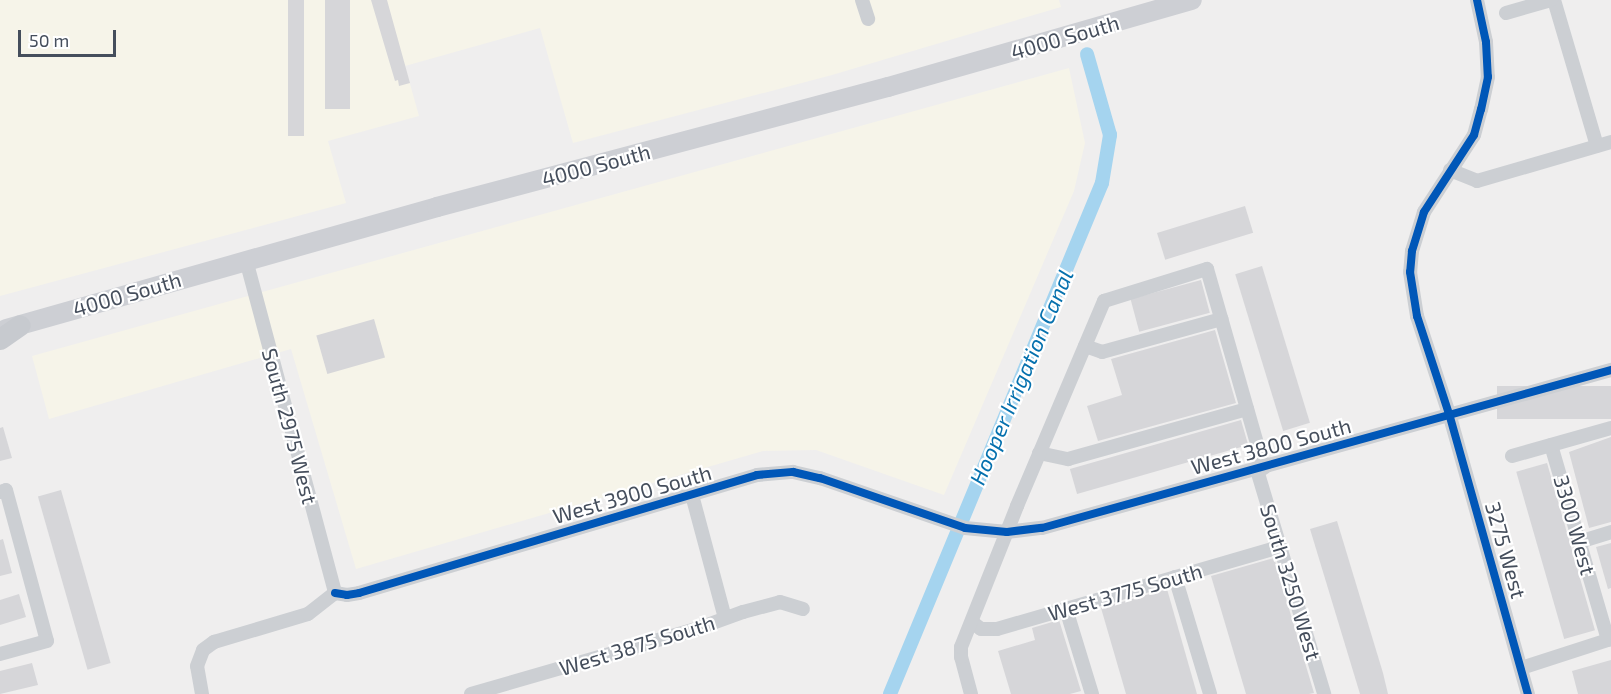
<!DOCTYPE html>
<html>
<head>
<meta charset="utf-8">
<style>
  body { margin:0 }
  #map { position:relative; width:1611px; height:694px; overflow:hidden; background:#efeeee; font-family:"Exo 2",sans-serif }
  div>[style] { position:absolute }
  .commercial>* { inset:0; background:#f6f4e9 }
  .canal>* { height:14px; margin:-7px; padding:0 7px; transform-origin:7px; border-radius:7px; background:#a5d4ef }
  .building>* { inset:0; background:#d6d6d9; transform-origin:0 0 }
  .street>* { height:14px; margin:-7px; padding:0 7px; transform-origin:7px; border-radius:7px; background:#cccfd3 }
  .secondary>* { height:20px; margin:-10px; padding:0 10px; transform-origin:10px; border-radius:10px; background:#cdcfd4 }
  .primary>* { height:21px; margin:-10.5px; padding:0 10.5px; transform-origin:10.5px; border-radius:10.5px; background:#c7cacf }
  .cycleway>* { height:8px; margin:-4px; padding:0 4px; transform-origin:4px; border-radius:4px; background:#0057b8 }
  span { translate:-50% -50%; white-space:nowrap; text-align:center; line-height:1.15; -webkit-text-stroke:4.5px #fff; paint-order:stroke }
  .street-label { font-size:21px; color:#454e5c }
  .water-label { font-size:22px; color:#0671ae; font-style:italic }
  .scale { position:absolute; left:18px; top:30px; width:98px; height:27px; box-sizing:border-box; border:3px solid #454e5c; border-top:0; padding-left:8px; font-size:18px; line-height:21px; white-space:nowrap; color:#454e5c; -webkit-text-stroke:4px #fff; paint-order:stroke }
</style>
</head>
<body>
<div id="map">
  <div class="commercial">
    <div style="clip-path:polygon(0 0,1059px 0,1061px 7px,832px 75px,573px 143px,540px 28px,405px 66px,419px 116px,328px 141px,346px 203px,0 296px)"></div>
    <div style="clip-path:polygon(1069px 68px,1085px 143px,1074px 191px,944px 495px,816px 450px,763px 451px,356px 569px,291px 349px,49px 419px,32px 356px)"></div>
  </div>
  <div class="canal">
    <div style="left:890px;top:694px;width:553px;rotate:-67.47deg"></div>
    <div style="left:1102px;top:183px;width:49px;rotate:-80.5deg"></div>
    <div style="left:1110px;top:135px;width:84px;rotate:-105.9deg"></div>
  </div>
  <div class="building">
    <div style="left:288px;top:0;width:16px;height:136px"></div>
    <div style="left:325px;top:0;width:25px;height:109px"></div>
    <div style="clip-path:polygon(371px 0,387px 0,410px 83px,399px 86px,398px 80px,395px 81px)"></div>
    <div style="left:1245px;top:206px;width:28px;height:92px;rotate:73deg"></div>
    <div style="left:1262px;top:266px;width:164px;height:28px;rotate:73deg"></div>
    <div style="left:1201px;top:280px;width:34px;height:73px;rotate:75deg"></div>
    <div style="left:374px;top:319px;width:40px;height:60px;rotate:74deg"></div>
    <div style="clip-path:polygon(1215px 330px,1236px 403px,1098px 441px,1087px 406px,1122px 395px,1111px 359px)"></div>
    <div style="left:1611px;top:386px;width:33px;height:114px;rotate:90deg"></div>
    <div style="left:1241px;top:420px;width:26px;height:178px;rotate:74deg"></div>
    <div style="clip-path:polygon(3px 427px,12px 458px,0 461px,0 428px)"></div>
    <div style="clip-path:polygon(1611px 437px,1611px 522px,1589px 528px,1569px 452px)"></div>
    <div style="left:1547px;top:463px;width:174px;height:32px;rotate:74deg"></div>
    <div style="left:61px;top:490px;width:180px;height:24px;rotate:74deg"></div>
    <div style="clip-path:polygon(1337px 521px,1383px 673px,1388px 694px,1360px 694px,1310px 529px)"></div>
    <div style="clip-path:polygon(3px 539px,12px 573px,0 576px,0 540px)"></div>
    <div style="clip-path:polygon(1611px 543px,1611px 588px,1608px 589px,1596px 547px)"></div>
    <div style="clip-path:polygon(1274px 558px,1314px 693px,1309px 694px,1246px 694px,1211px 576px)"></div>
    <div style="clip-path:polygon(1167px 589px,1197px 694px,1126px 694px,1101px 608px)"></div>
    <div style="clip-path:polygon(19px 594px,26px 617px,0 625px,0 600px)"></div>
    <div style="clip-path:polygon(1059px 620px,1081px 691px,1070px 694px,1011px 694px,998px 651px,1035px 640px,1032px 628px)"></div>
    <div style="clip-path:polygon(1611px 660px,1611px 694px,1578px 694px,1572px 671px)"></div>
    <div style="clip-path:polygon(32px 663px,38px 685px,0 694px,0 671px)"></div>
  </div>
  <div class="street">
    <div style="left:862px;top:0;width:20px;rotate:72deg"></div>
    <div style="left:1477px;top:0;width:43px;rotate:77.9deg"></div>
    <div style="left:1486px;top:42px;width:35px;rotate:87deg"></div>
    <div style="left:1488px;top:77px;width:33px;rotate:102deg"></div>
    <div style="left:1481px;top:109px;width:27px;rotate:105deg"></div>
    <div style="left:1474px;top:135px;width:92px;rotate:123deg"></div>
    <div style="left:1424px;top:212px;width:41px;rotate:107.1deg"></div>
    <div style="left:1412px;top:251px;width:21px;rotate:95deg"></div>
    <div style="left:1410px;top:272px;width:45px;rotate:81deg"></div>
    <div style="left:1417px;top:316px;width:106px;rotate:71.9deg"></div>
    <div style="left:1450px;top:417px;width:288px;rotate:74.3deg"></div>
    <div style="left:1554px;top:0;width:152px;rotate:73.6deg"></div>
    <div style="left:1506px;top:13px;width:47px;rotate:-16.1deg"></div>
    <div style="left:1450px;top:170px;width:29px;rotate:22deg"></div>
    <div style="left:1477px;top:181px;width:140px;rotate:-16.2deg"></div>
    <div style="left:246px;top:260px;width:345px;rotate:75deg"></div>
    <div style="left:1085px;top:346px;width:18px;rotate:19deg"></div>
    <div style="left:1102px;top:352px;width:124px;rotate:-15.4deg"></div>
    <div style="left:1551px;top:445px;width:203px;rotate:73.7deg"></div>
    <div style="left:1039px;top:453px;width:30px;rotate:12deg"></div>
    <div style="left:1068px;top:459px;width:186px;rotate:-15.6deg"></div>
    <div style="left:1512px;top:456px;width:103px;rotate:-15.8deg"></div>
    <div style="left:1257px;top:470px;width:234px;rotate:73.3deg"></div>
    <div style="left:0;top:492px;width:6px;rotate:-18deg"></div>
    <div style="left:6px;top:490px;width:156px;rotate:74.8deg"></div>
    <div style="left:47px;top:641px;width:49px;rotate:164.5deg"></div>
    <div style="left:692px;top:495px;width:127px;rotate:75deg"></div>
    <div style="left:1579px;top:542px;width:34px;rotate:-17deg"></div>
    <div style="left:1175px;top:577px;width:122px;rotate:73.3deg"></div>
    <div style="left:335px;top:593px;width:12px;rotate:9deg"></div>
    <div style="left:347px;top:595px;width:12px;rotate:-9deg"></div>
    <div style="left:359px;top:593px;width:415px;rotate:-16.5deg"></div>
    <div style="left:757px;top:475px;width:36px;rotate:-5deg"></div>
    <div style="left:793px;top:472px;width:28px;rotate:13deg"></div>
    <div style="left:820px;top:478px;width:153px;rotate:19deg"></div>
    <div style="left:965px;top:528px;width:42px;rotate:5.4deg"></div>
    <div style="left:1007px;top:532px;width:35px;rotate:-7deg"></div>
    <div style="left:1042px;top:528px;width:591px;rotate:-15.52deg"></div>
    <div style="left:1066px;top:609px;width:89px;rotate:73deg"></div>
    <div style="left:972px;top:622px;width:11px;rotate:38deg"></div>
    <div style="left:981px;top:629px;width:16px"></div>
    <div style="left:997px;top:629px;width:295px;rotate:-16.2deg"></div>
    <div style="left:1521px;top:668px;width:95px;rotate:-17.9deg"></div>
    <div style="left:202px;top:694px;width:28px;rotate:-100deg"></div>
    <div style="left:197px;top:666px;width:17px;rotate:-69deg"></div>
    <div style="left:203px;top:650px;width:14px;rotate:-36deg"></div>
    <div style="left:214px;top:642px;width:98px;rotate:-16.6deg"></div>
    <div style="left:308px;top:614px;width:34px;rotate:-38deg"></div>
    <div style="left:471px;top:694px;width:237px;rotate:-16.1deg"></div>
    <div style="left:699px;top:628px;width:47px;rotate:-20deg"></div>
    <div style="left:743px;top:612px;width:38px;rotate:-15deg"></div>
    <div style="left:780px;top:602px;width:24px;rotate:17deg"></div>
    <div style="left:971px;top:694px;width:38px;rotate:-105deg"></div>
    <div style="left:961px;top:657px;width:10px;rotate:-90deg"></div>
    <div style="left:961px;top:647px;width:152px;rotate:-68.3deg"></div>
    <div style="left:1017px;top:506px;width:223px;rotate:-67deg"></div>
    <div style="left:1104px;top:301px;width:108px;rotate:-17.3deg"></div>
    <div style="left:1207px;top:269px;width:207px;rotate:74deg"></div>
  </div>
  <div class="secondary">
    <div style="left:6px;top:329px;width:448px;rotate:-15.8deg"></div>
    <div style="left:437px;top:207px;width:467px;rotate:-14.9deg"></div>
    <div style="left:888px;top:87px;width:316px;rotate:-16deg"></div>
  </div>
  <div class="primary">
    <div style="left:0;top:339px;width:24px;rotate:-35deg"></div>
  </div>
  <div class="cycleway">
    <div style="left:1477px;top:0;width:43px;rotate:77.9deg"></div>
    <div style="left:1486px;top:42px;width:35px;rotate:87deg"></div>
    <div style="left:1488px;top:77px;width:33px;rotate:102deg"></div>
    <div style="left:1481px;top:109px;width:27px;rotate:105deg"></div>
    <div style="left:1474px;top:135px;width:92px;rotate:123deg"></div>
    <div style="left:1424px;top:212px;width:41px;rotate:107.1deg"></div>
    <div style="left:1412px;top:251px;width:21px;rotate:95deg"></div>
    <div style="left:1410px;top:272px;width:45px;rotate:81deg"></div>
    <div style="left:1417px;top:316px;width:106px;rotate:71.9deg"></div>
    <div style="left:1450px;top:417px;width:288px;rotate:74.3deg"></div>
    <div style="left:335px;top:593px;width:12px;rotate:9deg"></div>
    <div style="left:347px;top:595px;width:12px;rotate:-9deg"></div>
    <div style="left:359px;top:593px;width:415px;rotate:-16.5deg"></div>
    <div style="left:757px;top:475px;width:36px;rotate:-5deg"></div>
    <div style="left:793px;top:472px;width:28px;rotate:13deg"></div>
    <div style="left:820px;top:478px;width:153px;rotate:19deg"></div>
    <div style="left:965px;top:528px;width:42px;rotate:5.4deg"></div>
    <div style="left:1007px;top:532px;width:35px;rotate:-7deg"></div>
    <div style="left:1042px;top:528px;width:591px;rotate:-15.52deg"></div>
  </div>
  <div class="street-label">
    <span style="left:1065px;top:37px;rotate:-16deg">4000 South</span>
    <span style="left:596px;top:165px;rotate:-15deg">4000 South</span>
    <span style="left:127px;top:294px;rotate:-16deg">4000 South</span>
    <span style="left:290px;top:426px;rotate:75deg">South 2975 West</span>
    <span style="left:1271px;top:446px;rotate:-15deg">West 3800 South</span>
    <span style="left:632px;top:494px;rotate:-16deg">West 3900 South</span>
    <span style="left:1575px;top:525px;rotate:74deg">3300 West</span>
    <span style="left:1506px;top:550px;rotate:74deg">3275 West</span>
    <span style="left:1291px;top:582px;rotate:73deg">South 3250 West</span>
    <span style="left:1125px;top:592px;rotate:-16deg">West 3775 South</span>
    <span style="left:637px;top:645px;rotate:-17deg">West 3875 South</span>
  </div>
  <div class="water-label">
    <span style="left:1021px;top:377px;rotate:-67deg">Hooper Irrigation Canal</span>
  </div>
  <div class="scale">50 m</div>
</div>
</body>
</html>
